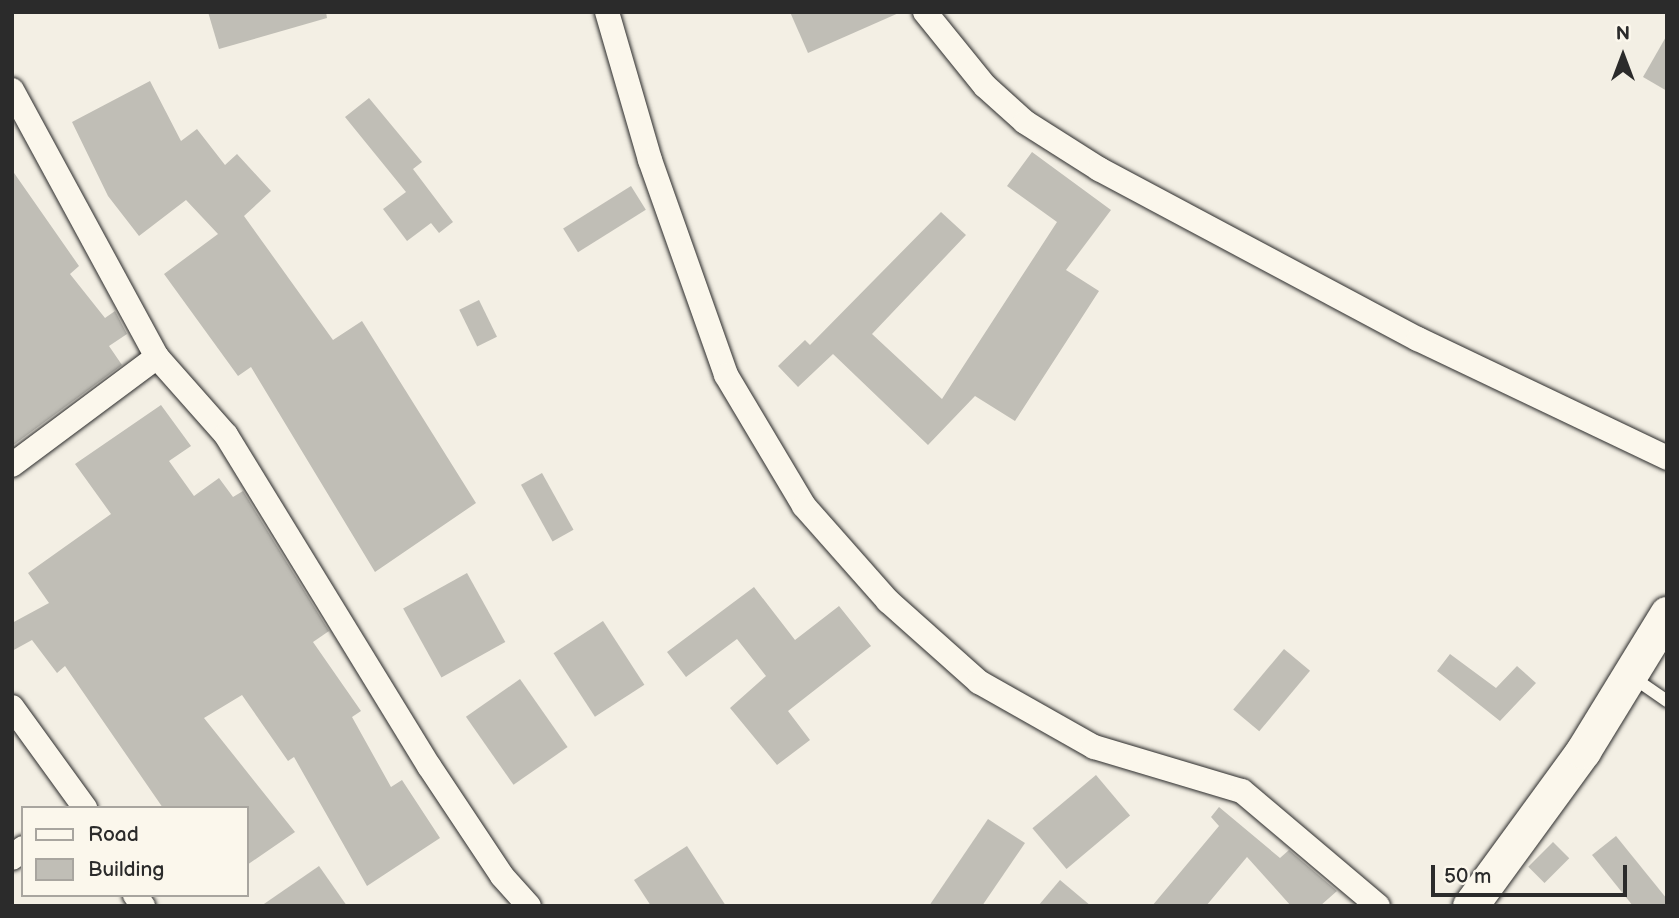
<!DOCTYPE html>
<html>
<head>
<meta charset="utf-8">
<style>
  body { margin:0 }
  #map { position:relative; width:1679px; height:918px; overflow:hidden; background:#f3efe4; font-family:"Balsamiq Sans",sans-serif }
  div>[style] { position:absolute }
  .building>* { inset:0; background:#c0beb6; transform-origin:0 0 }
  .roads { filter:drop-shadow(0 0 2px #2b2b2b) drop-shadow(0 0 2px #2b2b2b) }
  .lane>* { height:12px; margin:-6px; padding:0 6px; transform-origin:6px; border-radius:6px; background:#fbf7ec }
  .street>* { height:24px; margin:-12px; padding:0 12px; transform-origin:12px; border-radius:12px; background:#fbf7ec }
  .secondary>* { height:35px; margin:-17.5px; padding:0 17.5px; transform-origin:17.5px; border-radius:17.5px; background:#fbf7ec }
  span { translate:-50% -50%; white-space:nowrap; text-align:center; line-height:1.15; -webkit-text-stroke:5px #fbf7ec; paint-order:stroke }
  .frame { position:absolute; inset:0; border:14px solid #2b2b2b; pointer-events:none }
  .legend { position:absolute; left:21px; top:806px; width:228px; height:91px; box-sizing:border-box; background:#fbf7ec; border:2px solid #a8a59f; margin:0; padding:9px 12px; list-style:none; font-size:21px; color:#2b2b2b }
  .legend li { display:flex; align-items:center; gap:14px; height:35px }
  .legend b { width:35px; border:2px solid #a8a59f }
  .north { position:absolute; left:1588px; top:21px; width:70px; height:70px; -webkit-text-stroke:5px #fbf7ec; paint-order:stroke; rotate:0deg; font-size:19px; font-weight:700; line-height:28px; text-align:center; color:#2b2b2b }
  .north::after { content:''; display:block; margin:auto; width:24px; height:32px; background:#2b2b2b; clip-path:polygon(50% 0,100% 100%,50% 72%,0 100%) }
  .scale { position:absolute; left:1431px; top:865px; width:196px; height:32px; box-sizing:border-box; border:4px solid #2b2b2b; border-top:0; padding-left:9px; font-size:21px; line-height:24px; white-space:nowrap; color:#2b2b2b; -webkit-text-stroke:5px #fbf7ec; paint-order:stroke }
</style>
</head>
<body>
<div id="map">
  <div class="building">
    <div style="clip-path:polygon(208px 12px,326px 12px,327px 18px,219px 49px)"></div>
    <div style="clip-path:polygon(790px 12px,901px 12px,808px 53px)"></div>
    <div style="clip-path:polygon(1667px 35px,1667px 91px,1643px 77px)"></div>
    <div style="clip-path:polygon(150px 81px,181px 141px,197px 129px,225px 165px,237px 154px,271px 191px,244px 216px,333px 340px,362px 321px,476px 503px,375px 572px,251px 367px,238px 376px,164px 274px,218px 234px,186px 200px,139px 236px,108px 196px,72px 122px)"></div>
    <div style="clip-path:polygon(369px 98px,422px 162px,413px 169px,453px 222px,439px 233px,431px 223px,407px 241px,383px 209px,406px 192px,345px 117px)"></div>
    <div style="clip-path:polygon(1032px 152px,1111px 210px,1066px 270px,1099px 291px,1015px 421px,975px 396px,928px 445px,833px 354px,798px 387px,778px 366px,805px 340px,810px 345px,941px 212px,966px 235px,872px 334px,942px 399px,1057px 222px,1007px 186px)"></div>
    <div style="clip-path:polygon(12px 170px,79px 266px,70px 274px,105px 318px,115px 311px,127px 334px,109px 346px,122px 365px,12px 446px)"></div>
    <div style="left:631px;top:186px;width:28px;height:80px;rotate:58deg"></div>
    <div style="left:479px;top:300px;width:41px;height:22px;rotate:64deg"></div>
    <div style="clip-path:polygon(161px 405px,191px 446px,169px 461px,194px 496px,219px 478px,233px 497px,243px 491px,329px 631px,313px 642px,361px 711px,352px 717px,391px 787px,402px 780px,440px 838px,367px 886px,294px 757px,288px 761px,242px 695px,204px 718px,295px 832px,247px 865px,247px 808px,163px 808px,65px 666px,57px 673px,32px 640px,12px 651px,12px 623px,49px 603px,28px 573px,111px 514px,75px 464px)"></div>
    <div style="left:542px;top:473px;width:65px;height:24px;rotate:61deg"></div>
    <div style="left:467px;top:573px;width:79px;height:73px;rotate:61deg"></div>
    <div style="clip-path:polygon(754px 587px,795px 640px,839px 606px,871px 646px,788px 711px,810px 740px,777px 765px,730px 708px,766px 676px,737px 639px,686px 677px,667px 652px)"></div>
    <div style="left:603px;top:621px;width:76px;height:59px;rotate:57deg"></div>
    <div style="left:1284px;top:649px;width:34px;height:79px;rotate:40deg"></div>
    <div style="clip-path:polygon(1450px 654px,1496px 688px,1517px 666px,1536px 683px,1500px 721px,1437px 671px)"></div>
    <div style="left:520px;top:679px;width:83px;height:66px;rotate:55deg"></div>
    <div style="left:1096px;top:775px;width:53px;height:83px;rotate:50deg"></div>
    <div style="clip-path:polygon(1219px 807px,1280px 858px,1289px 850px,1337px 891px,1320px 906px,1291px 906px,1247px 857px,1206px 906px,1152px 906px,1219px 826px,1211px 817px)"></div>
    <div style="clip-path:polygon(988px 819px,1025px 843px,982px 906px,929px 906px)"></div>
    <div style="clip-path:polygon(1616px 836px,1667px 899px,1667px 906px,1633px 906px,1592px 855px)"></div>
    <div style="left:1553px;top:842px;width:23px;height:35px;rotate:45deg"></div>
    <div style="clip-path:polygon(687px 846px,726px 906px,651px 906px,634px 880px)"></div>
    <div style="clip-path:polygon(319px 866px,347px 906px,261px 906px)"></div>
    <div style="clip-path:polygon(1060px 880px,1091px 906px,1038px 906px)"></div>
  </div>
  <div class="roads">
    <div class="lane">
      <div style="left:1631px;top:676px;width:44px;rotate:34.8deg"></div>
    </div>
    <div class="street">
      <div style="left:607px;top:12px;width:154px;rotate:73.8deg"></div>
      <div style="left:650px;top:160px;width:228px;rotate:70.5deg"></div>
      <div style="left:726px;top:375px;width:152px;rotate:59.2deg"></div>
      <div style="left:804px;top:506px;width:127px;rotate:48.5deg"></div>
      <div style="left:888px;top:601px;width:122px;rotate:41.7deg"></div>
      <div style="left:979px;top:682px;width:132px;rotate:29.5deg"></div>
      <div style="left:1094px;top:747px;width:154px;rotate:16.6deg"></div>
      <div style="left:1242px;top:791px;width:178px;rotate:40.2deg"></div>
      <div style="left:925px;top:12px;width:95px;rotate:51deg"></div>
      <div style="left:985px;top:86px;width:54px;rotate:42deg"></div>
      <div style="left:1025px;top:122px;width:88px;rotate:32.4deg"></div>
      <div style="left:1099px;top:169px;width:361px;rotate:28.1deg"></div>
      <div style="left:1418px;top:339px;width:276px;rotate:25.5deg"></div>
      <div style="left:12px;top:90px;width:304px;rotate:61.5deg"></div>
      <div style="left:157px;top:357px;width:104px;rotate:48.5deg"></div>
      <div style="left:226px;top:435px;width:388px;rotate:58.5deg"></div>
      <div style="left:429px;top:766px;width:132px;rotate:56.4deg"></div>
      <div style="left:502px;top:876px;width:40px;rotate:48deg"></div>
      <div style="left:12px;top:465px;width:181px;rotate:-36.7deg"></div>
      <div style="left:12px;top:707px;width:125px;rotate:54.1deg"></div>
      <div style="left:12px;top:858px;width:15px;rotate:-42deg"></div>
      <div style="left:135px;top:895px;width:14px;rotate:54deg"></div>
    </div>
    <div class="secondary">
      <div style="left:1470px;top:906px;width:192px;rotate:-53.9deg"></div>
      <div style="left:1583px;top:751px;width:161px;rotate:-58.5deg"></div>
    </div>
  </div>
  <div class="frame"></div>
  <ul class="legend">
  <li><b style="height:9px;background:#fbf7ec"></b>Road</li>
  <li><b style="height:19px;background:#c0beb6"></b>Building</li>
  </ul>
  <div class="north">N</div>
  <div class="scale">50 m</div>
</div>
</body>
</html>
